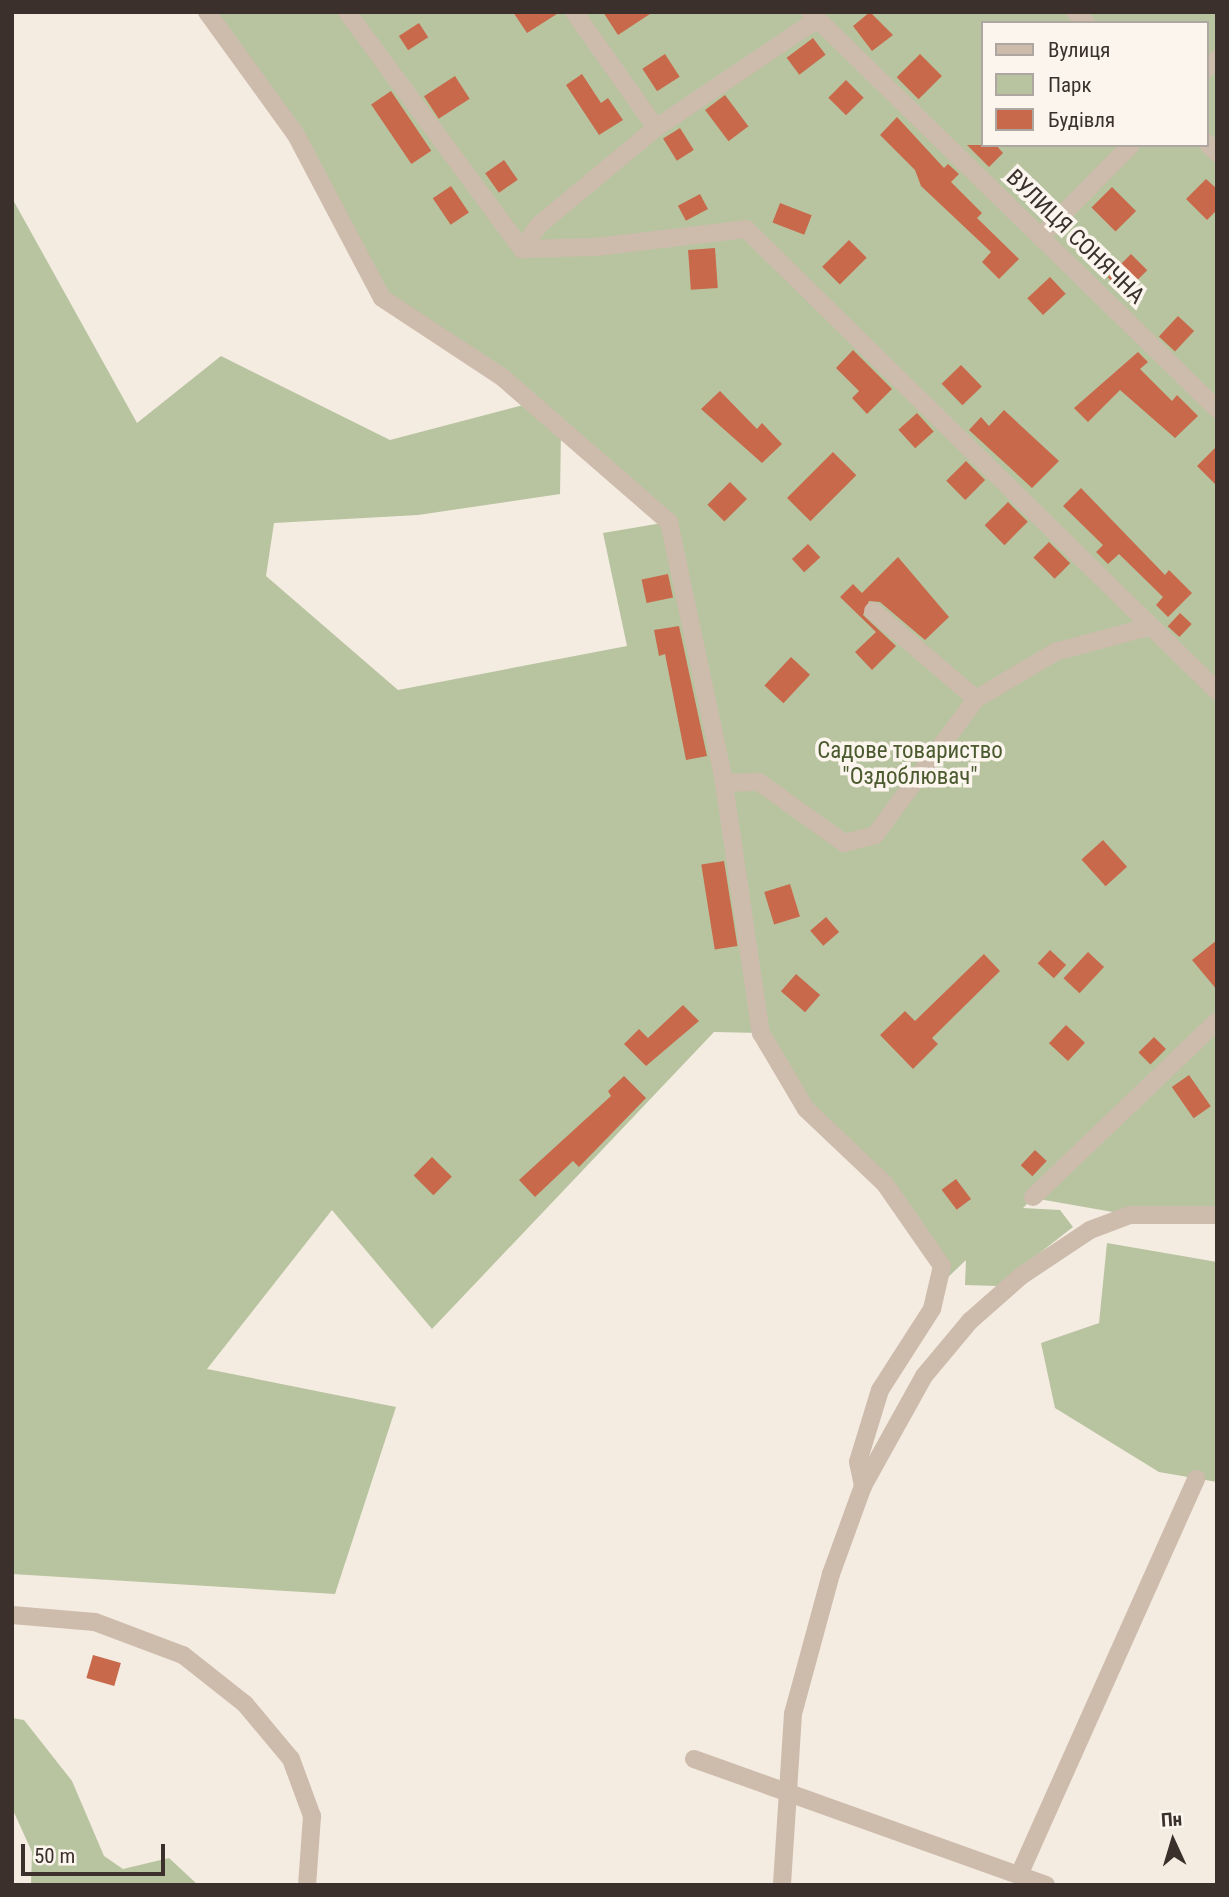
<!DOCTYPE html>
<html>
<head>
<meta charset="utf-8">
<style>
  body { margin:0 }
  #map { position:relative; width:1229px; height:1897px; overflow:hidden; background:#f4ebe1; font-family:"Roboto Condensed",sans-serif }
  div>[style] { position:absolute }
  .green>* { inset:0; background:#b8c4a0 }
  .building>* { inset:0; background:#c8694b; transform-origin:0 0 }
  .minor>* { height:18px; margin:-9px; padding:0 9px; transform-origin:9px; border-radius:9px; background:#cdbbac }
  span { translate:-50% -50%; white-space:nowrap; text-align:center; line-height:1.15; -webkit-text-stroke:7px #fbf5ee; paint-order:stroke }
  .street-label { font-size:23px; color:#3b302b }
  .park-label { font-size:23px; color:#4a5a2e }
  .frame { position:absolute; inset:0; border:14px solid #3b302b; pointer-events:none }
  .legend { position:absolute; left:981px; top:21px; width:228px; height:126px; box-sizing:border-box; background:#fbf5ee; border:2px solid #aea6a0; margin:0; padding:9px 12px; list-style:none; font-size:21px; color:#3b302b }
  .legend li { display:flex; align-items:center; gap:14px; height:35px }
  .legend b { width:35px; border:2px solid #aea6a0 }
  .north { position:absolute; left:1138px; top:1806px; width:70px; height:70px; -webkit-text-stroke:5px #fbf5ee; paint-order:stroke; rotate:356deg; font-size:19px; font-weight:700; line-height:28px; text-align:center; color:#3b302b }
  .north::after { content:''; display:block; margin:auto; width:24px; height:32px; background:#3b302b; clip-path:polygon(50% 0,100% 100%,50% 72%,0 100%) }
  .scale { position:absolute; left:21px; top:1844px; width:144px; height:32px; box-sizing:border-box; border:4px solid #3b302b; border-top:0; padding-left:9px; font-size:21px; line-height:24px; white-space:nowrap; color:#3b302b; -webkit-text-stroke:5px #fbf5ee; paint-order:stroke }
</style>
</head>
<body>
<div id="map">
  <div class="green">
    <div style="clip-path:polygon(evenodd,207px 12px,1217px 12px,1217px 1215px,1130px 1215px,1033px 1198px,1023px 1208px,1060px 1210px,1073px 1227px,997px 1286px,965px 1285px,966px 1260px,942px 1283px,936px 1251px,806px 1109px,761px 1033px,714px 1032px,432px 1329px,332px 1210px,207px 1369px,396px 1407px,335px 1594px,12px 1574px,12px 198px,137px 423px,221px 356px,390px 440px,531px 403px,382px 298px,296px 135px,207px 12px,982px 23px,1206px 23px,1206px 145px,982px 145px,982px 23px,207px 12px,561px 430px,668px 522px,603px 533px,627px 646px,398px 690px,266px 576px,274px 523px,418px 515px,560px 494px,561px 430px)"></div>
    <div style="clip-path:polygon(1107px 1243px,1217px 1262px,1217px 1482px,1159px 1472px,1055px 1408px,1041px 1343px,1099px 1323px)"></div>
    <div style="clip-path:polygon(12px 1718px,24px 1720px,72px 1781px,104px 1856px,123px 1869px,169px 1858px,198px 1885px,31px 1885px,32px 1852px,12px 1808px)"></div>
  </div>
  <div class="building">
    <div style="clip-path:polygon(513px 12px,560px 12px,527px 33px)"></div>
    <div style="clip-path:polygon(603px 12px,653px 12px,618px 35px)"></div>
    <div style="clip-path:polygon(870px 12px,893px 35px,872px 51px,853px 26px)"></div>
    <div style="left:419px;top:23px;width:17px;height:24px;rotate:57deg"></div>
    <div style="left:813px;top:38px;width:21px;height:33px;rotate:53deg"></div>
    <div style="left:665px;top:54px;width:27px;height:27px;rotate:57deg"></div>
    <div style="left:920px;top:54px;width:31px;height:33px;rotate:45deg"></div>
    <div style="clip-path:polygon(582px 74px,601px 103px,608px 98px,623px 120px,599px 135px,566px 85px)"></div>
    <div style="left:455px;top:76px;width:27px;height:37px;rotate:57deg"></div>
    <div style="left:846px;top:80px;width:25px;height:25px;rotate:45deg"></div>
    <div style="left:391px;top:91px;width:72px;height:24px;rotate:56deg"></div>
    <div style="left:725px;top:95px;width:39px;height:25px;rotate:53deg"></div>
    <div style="clip-path:polygon(897px 117px,944px 168px,948px 164px,959px 174px,951px 182px,982px 213px,977px 218px,1019px 259px,999px 279px,982px 262px,991px 252px,921px 186px,915px 170px,880px 135px)"></div>
    <div style="left:680px;top:128px;width:26px;height:20px;rotate:58deg"></div>
    <div style="clip-path:polygon(967px 145px,996px 145px,1003px 153px,989px 167px)"></div>
    <div style="left:504px;top:160px;width:24px;height:23px;rotate:55deg"></div>
    <div style="clip-path:polygon(1206px 179px,1217px 189px,1217px 210px,1207px 220px,1186px 199px)"></div>
    <div style="left:451px;top:186px;width:32px;height:22px;rotate:56deg"></div>
    <div style="left:1112px;top:187px;width:34px;height:29px;rotate:45deg"></div>
    <div style="left:700px;top:194px;width:17px;height:25px;rotate:62deg"></div>
    <div style="left:780px;top:203px;width:34px;height:21px;rotate:21deg"></div>
    <div style="left:849px;top:240px;width:25px;height:38px;rotate:45deg"></div>
    <div style="left:715px;top:248px;width:40px;height:27px;rotate:86deg"></div>
    <div style="left:1131px;top:254px;width:23px;height:33px;rotate:45deg"></div>
    <div style="left:1050px;top:277px;width:23px;height:31px;rotate:47deg"></div>
    <div style="left:1178px;top:316px;width:22px;height:28px;rotate:43deg"></div>
    <div style="clip-path:polygon(853px 350px,892px 389px,867px 414px,852px 398px,859px 391px,836px 368px)"></div>
    <div style="clip-path:polygon(1138px 352px,1148px 362px,1140px 369px,1172px 401px,1177px 395px,1198px 416px,1175px 438px,1120px 390px,1088px 422px,1074px 408px)"></div>
    <div style="left:961px;top:365px;width:30px;height:27px;rotate:46deg"></div>
    <div style="clip-path:polygon(720px 391px,757px 429px,762px 423px,782px 444px,762px 463px,701px 409px)"></div>
    <div style="clip-path:polygon(1004px 410px,1059px 461px,1032px 488px,969px 430px,981px 417px,989px 426px)"></div>
    <div style="left:917px;top:413px;width:25px;height:25px;rotate:48deg"></div>
    <div style="clip-path:polygon(1217px 446px,1217px 486px,1197px 466px)"></div>
    <div style="left:833px;top:452px;width:33px;height:65px;rotate:45deg"></div>
    <div style="left:966px;top:461px;width:27px;height:28px;rotate:45deg"></div>
    <div style="left:730px;top:482px;width:24px;height:32px;rotate:45deg"></div>
    <div style="clip-path:polygon(1081px 488px,1165px 575px,1169px 570px,1192px 593px,1168px 617px,1156px 605px,1163px 597px,1119px 554px,1108px 564px,1096px 552px,1103px 545px,1063px 506px)"></div>
    <div style="left:1008px;top:502px;width:28px;height:33px;rotate:45deg"></div>
    <div style="left:1049px;top:542px;width:30px;height:22px;rotate:45deg"></div>
    <div style="left:808px;top:544px;width:18px;height:22px;rotate:47deg"></div>
    <div style="clip-path:polygon(898px 557px,949px 617px,925px 640px,880px 602px,869px 601px,863px 615px,896px 646px,872px 670px,855px 652px,876px 632px,840px 597px,853px 584px,862px 593px)"></div>
    <div style="left:668px;top:574px;width:24px;height:27px;rotate:78deg"></div>
    <div style="left:1180px;top:613px;width:16px;height:18px;rotate:43deg"></div>
    <div style="clip-path:polygon(679px 626px,707px 756px,686px 760px,665px 654px,659px 656px,654px 630px)"></div>
    <div style="left:791px;top:657px;width:26px;height:39px;rotate:43deg"></div>
    <div style="left:1103px;top:840px;width:36px;height:29px;rotate:48deg"></div>
    <div style="left:724px;top:861px;width:86px;height:23px;rotate:81deg"></div>
    <div style="left:790px;top:884px;width:34px;height:27px;rotate:73deg"></div>
    <div style="left:826px;top:917px;width:20px;height:21px;rotate:49deg"></div>
    <div style="clip-path:polygon(1217px 940px,1217px 990px,1192px 960px)"></div>
    <div style="left:1050px;top:950px;width:22px;height:18px;rotate:43deg"></div>
    <div style="left:1088px;top:952px;width:22px;height:36px;rotate:43deg"></div>
    <div style="clip-path:polygon(984px 954px,1000px 971px,932px 1038px,938px 1044px,913px 1069px,880px 1035px,905px 1011px,915px 1021px)"></div>
    <div style="left:796px;top:974px;width:32px;height:23px;rotate:41deg"></div>
    <div style="clip-path:polygon(683px 1005px,699px 1021px,646px 1066px,624px 1044px,639px 1029px,648px 1038px)"></div>
    <div style="left:1066px;top:1025px;width:26px;height:25px;rotate:43deg"></div>
    <div style="left:1154px;top:1037px;width:17px;height:22px;rotate:45deg"></div>
    <div style="left:1189px;top:1075px;width:38px;height:21px;rotate:55deg"></div>
    <div style="clip-path:polygon(624px 1076px,646px 1098px,579px 1167px,573px 1161px,535px 1197px,519px 1180px,611px 1096px,608px 1091px)"></div>
    <div style="left:1035px;top:1150px;width:16px;height:21px;rotate:43deg"></div>
    <div style="left:432px;top:1157px;width:28px;height:26px;rotate:45deg"></div>
    <div style="left:956px;top:1179px;width:25px;height:18px;rotate:53deg"></div>
    <div style="left:93px;top:1655px;width:29px;height:24px;rotate:16deg"></div>
  </div>
  <div class="minor">
    <div style="left:207px;top:12px;width:152px;rotate:54.1deg"></div>
    <div style="left:296px;top:135px;width:184px;rotate:62.2deg"></div>
    <div style="left:382px;top:298px;width:144px;rotate:33.4deg"></div>
    <div style="left:502px;top:377px;width:221px;rotate:41deg"></div>
    <div style="left:669px;top:522px;width:261px;rotate:78deg"></div>
    <div style="left:723px;top:777px;width:259px;rotate:81.6deg"></div>
    <div style="left:761px;top:1033px;width:88px;rotate:59.4deg"></div>
    <div style="left:806px;top:1109px;width:109px;rotate:43.5deg"></div>
    <div style="left:885px;top:1184px;width:100px;rotate:55.2deg"></div>
    <div style="left:942px;top:1266px;width:44px;rotate:103.1deg"></div>
    <div style="left:932px;top:1309px;width:96px;rotate:122.7deg"></div>
    <div style="left:880px;top:1390px;width:75px;rotate:107deg"></div>
    <div style="left:858px;top:1462px;width:25px;rotate:78deg"></div>
    <div style="left:863px;top:1486px;width:94px;rotate:110deg"></div>
    <div style="left:831px;top:1574px;width:145px;rotate:105.2deg"></div>
    <div style="left:793px;top:1714px;width:171px;rotate:93.7deg"></div>
    <div style="left:347px;top:12px;width:295px;rotate:53.6deg"></div>
    <div style="left:522px;top:249px;width:74px;rotate:-1.5deg"></div>
    <div style="left:596px;top:247px;width:151px;rotate:-6.8deg"></div>
    <div style="left:746px;top:229px;width:660px;rotate:44.45deg"></div>
    <div style="left:574px;top:12px;width:142px;rotate:54.7deg"></div>
    <div style="left:810px;top:12px;width:569px;rotate:44.29deg"></div>
    <div style="left:1075px;top:12px;width:16px;rotate:45deg"></div>
    <div style="left:1206px;top:69px;width:15px;rotate:-42deg"></div>
    <div style="left:1206px;top:142px;width:16px;rotate:45deg"></div>
    <div style="left:1040px;top:237px;width:129px;rotate:-45.3deg"></div>
    <div style="left:522px;top:249px;width:29px;rotate:-55deg"></div>
    <div style="left:539px;top:225px;width:152px;rotate:-39.7deg"></div>
    <div style="left:656px;top:128px;width:193px;rotate:-34deg"></div>
    <div style="left:873px;top:611px;width:135px;rotate:40.5deg"></div>
    <div style="left:724px;top:783px;width:35px;rotate:-2deg"></div>
    <div style="left:759px;top:782px;width:105px;rotate:35.7deg"></div>
    <div style="left:844px;top:843px;width:32px;rotate:-14deg"></div>
    <div style="left:875px;top:835px;width:169px;rotate:-53.4deg"></div>
    <div style="left:976px;top:699px;width:92px;rotate:-30.7deg"></div>
    <div style="left:1055px;top:652px;width:96px;rotate:-15deg"></div>
    <div style="left:1033px;top:1197px;width:255px;rotate:-43.7deg"></div>
    <div style="left:863px;top:1486px;width:126px;rotate:-61deg"></div>
    <div style="left:924px;top:1376px;width:72px;rotate:-50.1deg"></div>
    <div style="left:970px;top:1321px;width:68px;rotate:-41.4deg"></div>
    <div style="left:1021px;top:1276px;width:83px;rotate:-33.7deg"></div>
    <div style="left:1090px;top:1230px;width:43px;rotate:-20.6deg"></div>
    <div style="left:1130px;top:1215px;width:87px"></div>
    <div style="left:12px;top:1615px;width:83px;rotate:4.8deg"></div>
    <div style="left:95px;top:1622px;width:94px;rotate:20.6deg"></div>
    <div style="left:183px;top:1655px;width:79px;rotate:38.3deg"></div>
    <div style="left:245px;top:1704px;width:72px;rotate:50.1deg"></div>
    <div style="left:291px;top:1759px;width:61px;rotate:69.8deg"></div>
    <div style="left:312px;top:1816px;width:69px;rotate:94.1deg"></div>
    <div style="left:694px;top:1759px;width:374px;rotate:19.7deg"></div>
    <div style="left:1019px;top:1875px;width:434px;rotate:-65.9deg"></div>
  </div>
  <div class="street-label">
    <span style="left:1075px;top:237px;rotate:44deg">ВУЛИЦЯ СОНЯЧНА</span>
  </div>
  <div class="park-label">
    <span style="left:910px;top:764px">Садове товариство<br>"Оздоблювач"</span>
  </div>
  <div class="frame"></div>
  <ul class="legend">
  <li><b style="height:9px;background:#cdbbac"></b>Вулиця</li>
  <li><b style="height:19px;background:#b8c4a0"></b>Парк</li>
  <li><b style="height:19px;background:#c8694b"></b>Будівля</li>
  </ul>
  <div class="north">Пн</div>
  <div class="scale">50 m</div>
</div>
</body>
</html>
